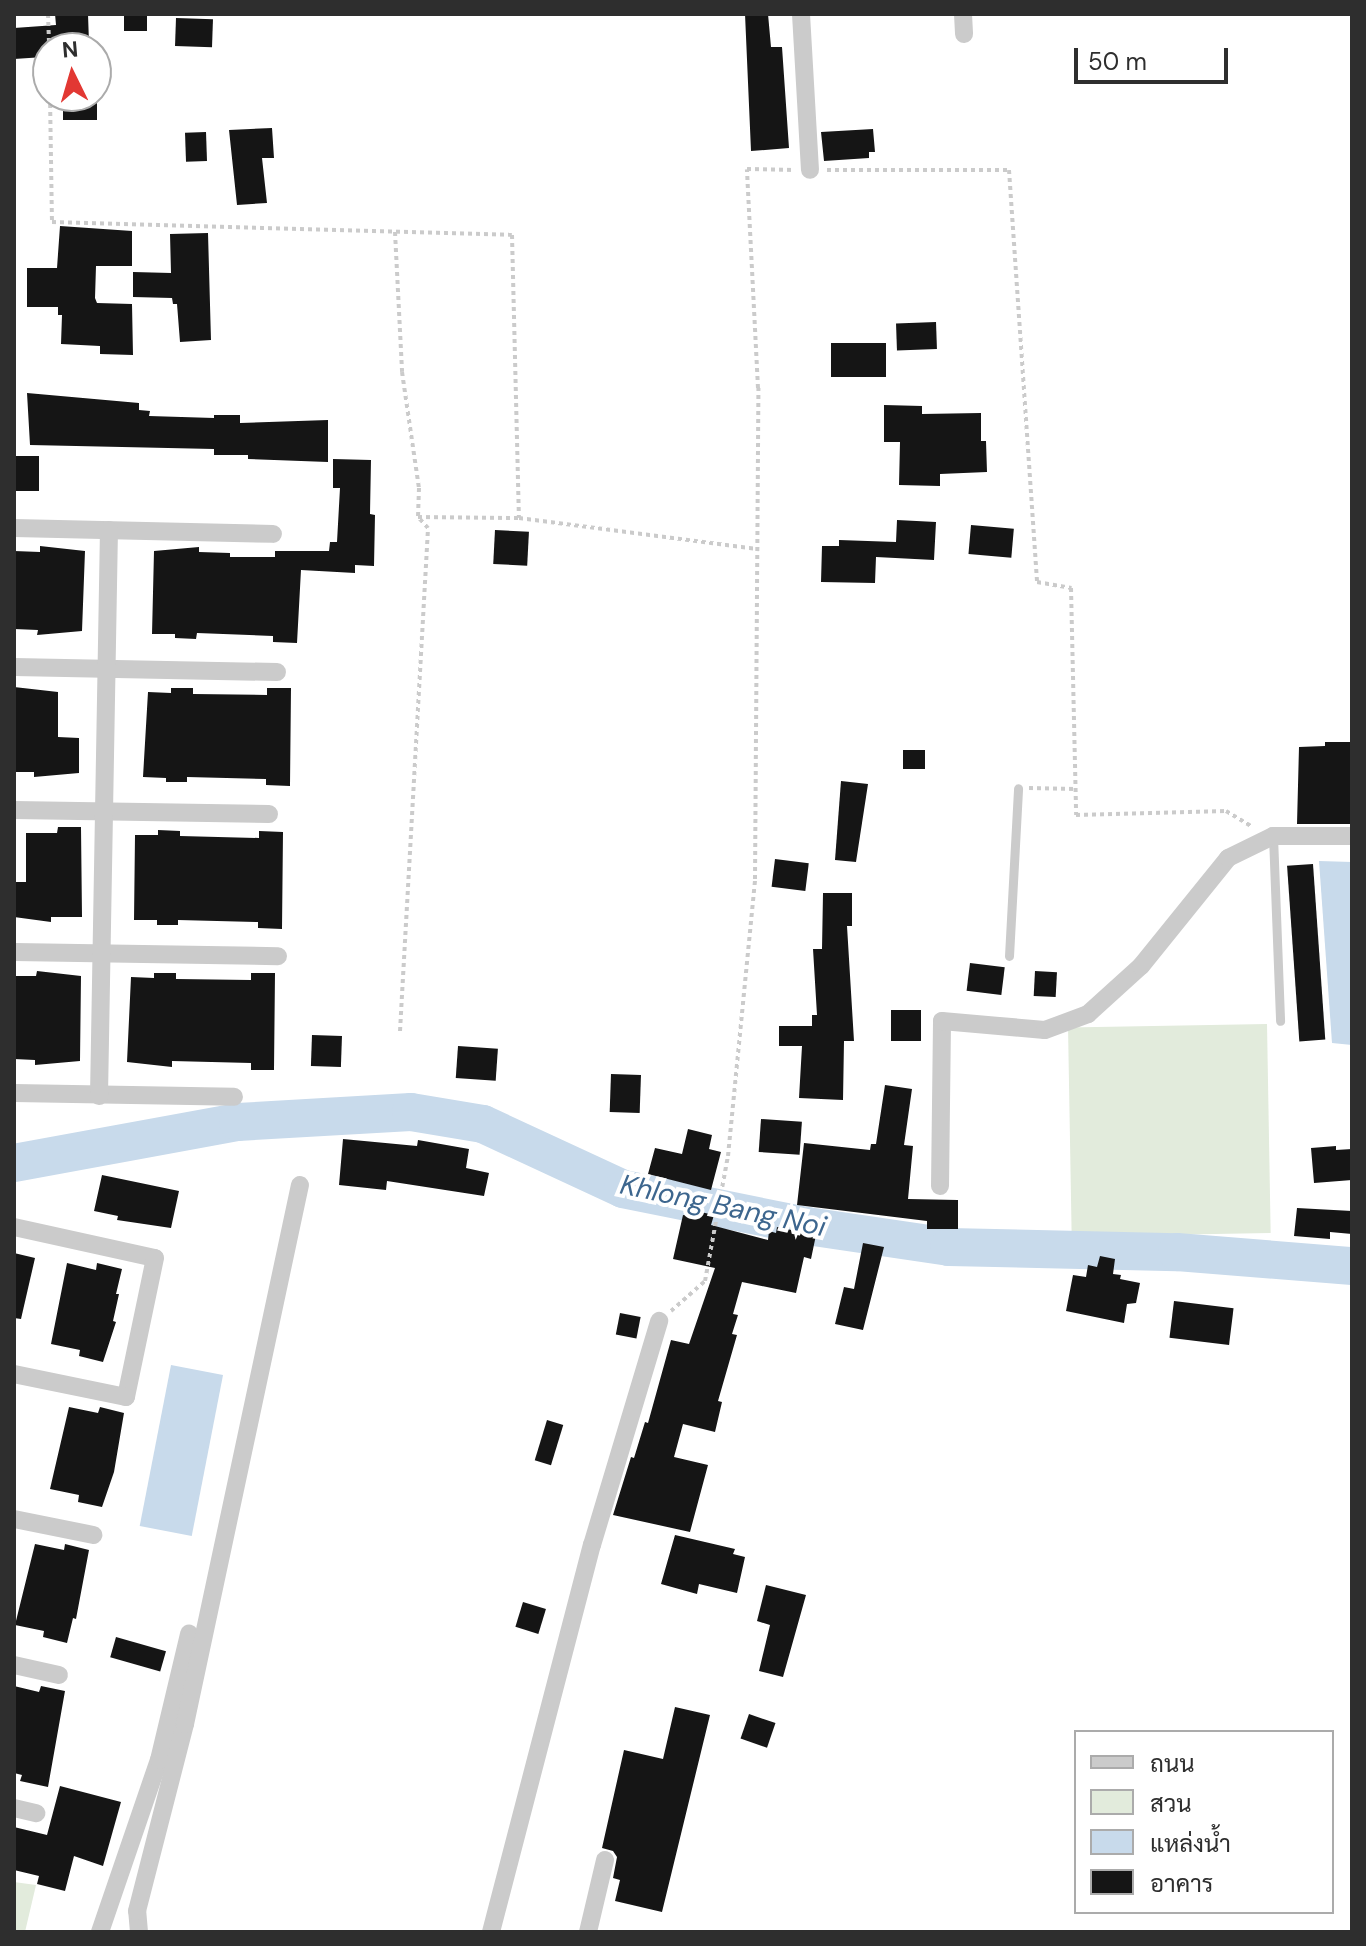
<!DOCTYPE html>
<html>
<head>
<meta charset="utf-8">
<style>
  body { margin:0 }
  #map { position:relative; width:1366px; height:1946px; overflow:hidden; background:#fff; font-family:"DM Sans",Sarabun,sans-serif }
  div>[style] { position:absolute }
  .green>* { inset:0; background:#e2ebdc; transform-origin:0 0 }
  .water>* { inset:0; background:#c8daeb; transform-origin:0 0 }
  .river>* { height:38px; margin:-19px; padding:0 19px; transform-origin:19px; border-radius:19px; background:#c8daeb }
  .building>* { inset:0; background:#151515; transform-origin:0 0 }
  .path>* { height:4px; margin-top:-2px; transform-origin:0; background:repeating-linear-gradient(90deg,#cbcbcb 0 4px,transparent 0 8px) }
  .service>* { height:9px; margin:-4.5px; padding:0 4.5px; transform-origin:4.5px; border-radius:4.5px; background:#cbcbcb }
  .minor>* { height:18px; margin:-9px; padding:0 9px; transform-origin:9px; border-radius:9px; background:#cbcbcb }
  span { translate:-50% -50%; white-space:nowrap; text-align:center; line-height:1.15; -webkit-text-stroke:8px #fff; paint-order:stroke }
  .water-label { font-size:28px; color:#3d668e; font-style:italic }
  .frame { position:absolute; inset:0; border:16px solid #2e2e2e; pointer-events:none }
  .legend { position:absolute; left:1074px; top:1730px; width:260px; height:184px; box-sizing:border-box; background:#fff; border:2px solid #ababab; margin:0; padding:10px 14px; list-style:none; font-size:24px; color:#2e2e2e }
  .legend li { display:flex; align-items:center; gap:16px; height:40px }
  .legend b { width:40px; border:2px solid #ababab }
  .north { position:absolute; left:32px; top:32px; width:80px; height:80px; box-sizing:border-box; background:#fff; border:2px solid #ababab; border-radius:50%; rotate:355deg; font-size:22px; font-weight:700; line-height:32px; text-align:center; color:#2e2e2e }
  .north::after { content:''; display:block; margin:auto; width:28px; height:36px; background:#e23833; clip-path:polygon(50% 0,100% 100%,50% 72%,0 100%) }
  .scale { position:absolute; left:1074px; top:48px; width:154px; height:36px; box-sizing:border-box; border:4px solid #2e2e2e; border-top:0; padding-left:10px; font-size:24px; line-height:28px; white-space:nowrap; color:#2e2e2e; -webkit-text-stroke:6px #fff; paint-order:stroke }
</style>
</head>
<body>
<div id="map">
  <div class="green">
    <div style="left:1267px;top:1024px;width:209px;height:199px;rotate:89deg"></div>
    <div style="clip-path:polygon(14px 1882px,36px 1885px,25px 1932px,14px 1932px)"></div>
  </div>
  <div class="water">
    <div style="clip-path:polygon(1319px 861px,1352px 862px,1352px 1045px,1332px 1043px)"></div>
    <div style="left:171px;top:1365px;width:53px;height:164px;rotate:11deg"></div>
  </div>
  <div class="river">
    <div style="left:14px;top:1163px;width:228px;rotate:-10.4deg"></div>
    <div style="left:238px;top:1122px;width:173px;rotate:-3.3deg"></div>
    <div style="left:411px;top:1112px;width:73px;rotate:9.5deg"></div>
    <div style="left:483px;top:1124px;width:154px;rotate:24.9deg"></div>
    <div style="left:623px;top:1189px;width:188px;rotate:11.4deg"></div>
    <div style="left:807px;top:1226px;width:144px;rotate:8.4deg"></div>
    <div style="left:949px;top:1247px;width:228px;rotate:1.3deg"></div>
    <div style="left:1177px;top:1252px;width:176px;rotate:4.6deg"></div>
  </div>
  <div class="building">
    <div style="clip-path:polygon(55px 14px,88px 14px,89px 43px,43px 45px,44px 57px,14px 59px,14px 28px,56px 25px)"></div>
    <div style="left:124px;top:14px;width:23px;height:17px"></div>
    <div style="clip-path:polygon(745px 14px,768px 14px,771px 47px,782px 47px,789px 148px,751px 151px)"></div>
    <div style="left:176px;top:18px;width:37px;height:28px;rotate:2deg"></div>
    <div style="left:63px;top:96px;width:34px;height:24px"></div>
    <div style="clip-path:polygon(272px 128px,274px 158px,262px 158px,267px 203px,237px 205px,229px 130px)"></div>
    <div style="clip-path:polygon(873px 129px,875px 152px,869px 152px,869px 158px,824px 161px,821px 132px)"></div>
    <div style="left:206px;top:132px;width:29px;height:21px;rotate:88deg"></div>
    <div style="clip-path:polygon(60px 226px,132px 231px,132px 266px,96px 266px,95px 298px,97px 303px,132px 304px,133px 355px,100px 354px,100px 346px,61px 344px,62px 315px,58px 315px,58px 307px,27px 307px,27px 268px,57px 268px)"></div>
    <div style="clip-path:polygon(208px 233px,211px 340px,180px 342px,177px 304px,173px 304px,172px 298px,133px 297px,133px 272px,171px 273px,170px 234px)"></div>
    <div style="left:936px;top:322px;width:27px;height:40px;rotate:88deg"></div>
    <div style="left:831px;top:343px;width:55px;height:34px"></div>
    <div style="clip-path:polygon(27px 393px,139px 403px,139px 410px,150px 411px,149px 416px,214px 418px,214px 415px,240px 415px,240px 423px,328px 420px,328px 462px,248px 459px,248px 455px,214px 455px,214px 449px,30px 445px)"></div>
    <div style="clip-path:polygon(884px 405px,922px 406px,922px 414px,981px 413px,981px 441px,986px 441px,987px 472px,940px 474px,940px 486px,899px 485px,900px 442px,884px 442px)"></div>
    <div style="left:14px;top:456px;width:25px;height:35px"></div>
    <div style="clip-path:polygon(333px 459px,371px 460px,370px 514px,375px 515px,374px 566px,355px 565px,355px 573px,301px 570px,297px 643px,273px 642px,273px 636px,197px 633px,196px 639px,175px 638px,175px 634px,152px 634px,154px 551px,199px 547px,199px 552px,230px 553px,230px 557px,275px 557px,275px 551px,329px 551px,330px 542px,337px 542px,340px 488px,333px 488px)"></div>
    <div style="clip-path:polygon(897px 520px,936px 522px,934px 560px,876px 557px,875px 583px,821px 582px,822px 546px,839px 546px,839px 540px,896px 542px)"></div>
    <div style="left:971px;top:525px;width:43px;height:29px;rotate:5deg"></div>
    <div style="left:495px;top:530px;width:34px;height:34px;rotate:3deg"></div>
    <div style="clip-path:polygon(40px 546px,85px 551px,82px 631px,37px 635px,38px 630px,14px 629px,14px 551px,40px 552px)"></div>
    <div style="clip-path:polygon(14px 687px,58px 692px,58px 737px,79px 738px,79px 773px,34px 777px,34px 772px,14px 772px)"></div>
    <div style="clip-path:polygon(171px 688px,193px 688px,193px 694px,267px 695px,267px 688px,291px 688px,290px 786px,266px 785px,266px 779px,187px 777px,187px 782px,166px 782px,166px 778px,143px 777px,148px 692px,171px 693px)"></div>
    <div style="clip-path:polygon(1325px 742px,1352px 742px,1352px 824px,1297px 824px,1299px 747px,1325px 746px)"></div>
    <div style="left:903px;top:750px;width:22px;height:19px"></div>
    <div style="clip-path:polygon(841px 781px,868px 784px,856px 862px,835px 860px)"></div>
    <div style="clip-path:polygon(58px 827px,81px 827px,82px 917px,51px 917px,51px 922px,14px 917px,14px 882px,26px 882px,26px 833px,57px 833px)"></div>
    <div style="clip-path:polygon(158px 830px,180px 831px,180px 836px,259px 838px,259px 831px,283px 832px,282px 929px,258px 928px,258px 922px,178px 920px,178px 925px,157px 925px,157px 920px,134px 920px,135px 835px,158px 835px)"></div>
    <div style="left:775px;top:859px;width:34px;height:28px;rotate:7deg"></div>
    <div style="left:1313px;top:864px;width:176px;height:26px;rotate:86deg"></div>
    <div style="clip-path:polygon(823px 893px,852px 893px,852px 926px,847px 926px,854px 1041px,844px 1041px,843px 1100px,799px 1098px,802px 1046px,779px 1046px,779px 1026px,812px 1026px,812px 1015px,817px 1015px,813px 949px,822px 949px)"></div>
    <div style="left:970px;top:963px;width:35px;height:28px;rotate:7deg"></div>
    <div style="clip-path:polygon(37px 971px,81px 976px,80px 1061px,35px 1065px,35px 1060px,14px 1059px,14px 976px,36px 976px)"></div>
    <div style="left:1035px;top:971px;width:22px;height:25px;rotate:3deg"></div>
    <div style="clip-path:polygon(154px 973px,176px 973px,176px 979px,251px 980px,251px 973px,275px 973px,274px 1070px,251px 1070px,251px 1063px,172px 1061px,172px 1067px,127px 1062px,131px 977px,154px 978px)"></div>
    <div style="left:891px;top:1010px;width:30px;height:31px"></div>
    <div style="left:312px;top:1035px;width:30px;height:31px;rotate:2deg"></div>
    <div style="left:458px;top:1046px;width:40px;height:32px;rotate:4deg"></div>
    <div style="left:611px;top:1074px;width:30px;height:38px;rotate:2deg"></div>
    <div style="clip-path:polygon(885px 1085px,912px 1089px,904px 1145px,913px 1146px,908px 1199px,958px 1200px,958px 1229px,927px 1229px,927px 1221px,797px 1205px,804px 1143px,870px 1150px,871px 1144px,876px 1144px)"></div>
    <div style="left:761px;top:1119px;width:41px;height:33px;rotate:4deg"></div>
    <div style="clip-path:polygon(688px 1129px,712px 1135px,709px 1149px,721px 1152px,711px 1190px,648px 1174px,655px 1148px,682px 1154px)"></div>
    <div style="clip-path:polygon(343px 1139px,417px 1146px,418px 1140px,469px 1149px,466px 1168px,489px 1173px,484px 1196px,387px 1181px,386px 1190px,339px 1185px)"></div>
    <div style="clip-path:polygon(1336px 1146px,1336px 1150px,1352px 1149px,1352px 1180px,1314px 1183px,1311px 1148px)"></div>
    <div style="clip-path:polygon(102px 1175px,179px 1191px,171px 1228px,117px 1220px,118px 1216px,94px 1211px)"></div>
    <div style="clip-path:polygon(1297px 1208px,1352px 1211px,1352px 1234px,1330px 1232px,1330px 1239px,1294px 1236px)"></div>
    <div style="clip-path:polygon(692px 1210px,714px 1215px,711px 1225px,768px 1240px,769px 1231px,776px 1233px,777px 1227px,816px 1235px,811px 1259px,804px 1257px,796px 1293px,742px 1282px,733px 1314px,738px 1315px,732px 1334px,737px 1335px,718px 1401px,722px 1402px,715px 1432px,683px 1424px,674px 1457px,708px 1465px,690px 1532px,613px 1515px,631px 1457px,634px 1458px,645px 1422px,648px 1423px,671px 1340px,689px 1344px,715px 1268px,673px 1259px,683px 1215px,690px 1216px)"></div>
    <div style="clip-path:polygon(863px 1243px,884px 1247px,863px 1330px,835px 1324px,844px 1287px,854px 1289px)"></div>
    <div style="clip-path:polygon(14px 1253px,35px 1258px,21px 1319px,14px 1318px)"></div>
    <div style="clip-path:polygon(1100px 1256px,1115px 1259px,1113px 1274px,1121px 1275px,1120px 1279px,1140px 1283px,1136px 1303px,1127px 1304px,1124px 1323px,1066px 1311px,1073px 1275px,1086px 1277px,1088px 1265px,1097px 1267px)"></div>
    <div style="clip-path:polygon(67px 1263px,96px 1270px,97px 1263px,122px 1269px,116px 1294px,119px 1294px,113px 1321px,116px 1322px,103px 1362px,79px 1356px,80px 1350px,51px 1344px)"></div>
    <div style="left:1174px;top:1301px;width:60px;height:37px;rotate:7deg"></div>
    <div style="left:620px;top:1313px;width:21px;height:22px;rotate:11deg"></div>
    <div style="clip-path:polygon(69px 1407px,98px 1413px,100px 1407px,124px 1413px,114px 1472px,102px 1507px,78px 1502px,79px 1495px,50px 1489px)"></div>
    <div style="left:547px;top:1420px;width:17px;height:42px;rotate:17deg"></div>
    <div style="clip-path:polygon(675px 1535px,735px 1549px,733px 1554px,745px 1557px,737px 1593px,699px 1584px,697px 1594px,661px 1584px)"></div>
    <div style="clip-path:polygon(35px 1544px,64px 1550px,65px 1544px,89px 1550px,76px 1619px,73px 1618px,67px 1643px,43px 1637px,44px 1631px,15px 1625px)"></div>
    <div style="clip-path:polygon(766px 1585px,806px 1595px,783px 1677px,759px 1671px,770px 1625px,757px 1621px)"></div>
    <div style="left:523px;top:1602px;width:24px;height:26px;rotate:17deg"></div>
    <div style="left:116px;top:1637px;width:52px;height:21px;rotate:16deg"></div>
    <div style="clip-path:polygon(14px 1686px,39px 1692px,41px 1686px,65px 1691px,48px 1787px,20px 1781px,22px 1775px,14px 1773px)"></div>
    <div style="clip-path:polygon(675px 1707px,710px 1715px,662px 1912px,615px 1901px,620px 1880px,613px 1878px,617px 1857px,613px 1851px,602px 1848px,624px 1750px,663px 1759px)"></div>
    <div style="left:749px;top:1714px;width:28px;height:26px;rotate:19deg"></div>
    <div style="clip-path:polygon(60px 1786px,121px 1802px,103px 1866px,74px 1856px,65px 1891px,37px 1884px,39px 1876px,14px 1870px,14px 1827px,47px 1835px)"></div>
  </div>
  <div class="path">
    <div style="left:48px;top:14px;width:34px;rotate:88deg"></div>
    <div style="left:50px;top:96px;width:126px;rotate:89.1deg"></div>
    <div style="left:52px;top:222px;width:460px;rotate:1.6deg"></div>
    <div style="left:512px;top:235px;width:283px;rotate:88.6deg"></div>
    <div style="left:519px;top:518px;width:242px;rotate:7.4deg"></div>
    <div style="left:827px;top:170px;width:182px"></div>
    <div style="left:1009px;top:170px;width:413px;rotate:86.1deg"></div>
    <div style="left:1037px;top:582px;width:35px;rotate:10deg"></div>
    <div style="left:1071px;top:588px;width:227px;rotate:88.7deg"></div>
    <div style="left:1076px;top:815px;width:150px;rotate:-1.5deg"></div>
    <div style="left:1226px;top:811px;width:31px;rotate:31deg"></div>
    <div style="left:395px;top:232px;width:140px;rotate:87.1deg"></div>
    <div style="left:402px;top:372px;width:117px;rotate:81.7deg"></div>
    <div style="left:419px;top:488px;width:28px;rotate:92deg"></div>
    <div style="left:1029px;top:788px;width:46px;rotate:1.2deg"></div>
    <div style="left:400px;top:1031px;width:504px;rotate:-86.81deg"></div>
    <div style="left:428px;top:528px;width:15px;rotate:-132deg"></div>
    <div style="left:418px;top:517px;width:101px;rotate:0.6deg"></div>
    <div style="left:671px;top:1311px;width:45px;rotate:-41.4deg"></div>
    <div style="left:705px;top:1281px;width:127px;rotate:-79.6deg"></div>
    <div style="left:728px;top:1156px;width:278px;rotate:-84.4deg"></div>
    <div style="left:755px;top:879px;width:491px;rotate:-89.6deg"></div>
    <div style="left:758px;top:388px;width:219px;rotate:-92.9deg"></div>
    <div style="left:747px;top:169px;width:47px;rotate:1.2deg"></div>
  </div>
  <div class="service">
    <div style="left:1273px;top:836px;width:185px;rotate:87.8deg"></div>
    <div style="left:1009px;top:956px;width:168px;rotate:-86.9deg"></div>
  </div>
  <div class="minor">
    <div style="left:801px;top:14px;width:156px;rotate:86.7deg"></div>
    <div style="left:963px;top:14px;width:20px;rotate:87deg"></div>
    <div style="left:14px;top:528px;width:259px;rotate:1.3deg"></div>
    <div style="left:14px;top:667px;width:263px;rotate:1.1deg"></div>
    <div style="left:14px;top:810px;width:255px;rotate:0.9deg"></div>
    <div style="left:14px;top:952px;width:264px;rotate:0.9deg"></div>
    <div style="left:14px;top:1093px;width:220px;rotate:1deg"></div>
    <div style="left:99px;top:1096px;width:566px;rotate:-88.99deg"></div>
    <div style="left:940px;top:1186px;width:165px;rotate:-89.3deg"></div>
    <div style="left:942px;top:1021px;width:103px;rotate:5deg"></div>
    <div style="left:1045px;top:1030px;width:46px;rotate:-20.4deg"></div>
    <div style="left:1088px;top:1014px;width:72px;rotate:-42.2deg"></div>
    <div style="left:1141px;top:966px;width:139px;rotate:-51.1deg"></div>
    <div style="left:1228px;top:858px;width:50px;rotate:-26.1deg"></div>
    <div style="left:1273px;top:836px;width:79px"></div>
    <div style="left:14px;top:1227px;width:144px;rotate:12.4deg"></div>
    <div style="left:155px;top:1258px;width:142px;rotate:101.8deg"></div>
    <div style="left:126px;top:1397px;width:114px;rotate:-168.4deg"></div>
    <div style="left:14px;top:1519px;width:81px;rotate:11.4deg"></div>
    <div style="left:14px;top:1665px;width:46px;rotate:12.5deg"></div>
    <div style="left:14px;top:1808px;width:23px;rotate:13deg"></div>
    <div style="left:100px;top:1932px;width:182px;rotate:-71.1deg"></div>
    <div style="left:159px;top:1760px;width:130px;rotate:-76.6deg"></div>
    <div style="left:139px;top:1932px;width:21px;rotate:-95deg"></div>
    <div style="left:137px;top:1911px;width:193px;rotate:-75.6deg"></div>
    <div style="left:185px;top:1724px;width:551px;rotate:-77.96deg"></div>
    <div style="left:491px;top:1932px;width:400px;rotate:-75.4deg"></div>
    <div style="left:592px;top:1545px;width:234px;rotate:-73.3deg"></div>
    <div style="left:588px;top:1932px;width:74px;rotate:-76.7deg"></div>
  </div>
  <div class="water-label">
    <span style="left:723px;top:1206px;rotate:12deg">Khlong Bang Noi</span>
  </div>
  <div class="frame"></div>
  <ul class="legend">
  <li><b style="height:10px;background:#cbcbcb"></b>ถนน</li>
  <li><b style="height:22px;background:#e2ebdc"></b>สวน</li>
  <li><b style="height:22px;background:#c8daeb"></b>แหล่งน้ำ</li>
  <li><b style="height:22px;background:#151515"></b>อาคาร</li>
  </ul>
  <div class="north">N</div>
  <div class="scale">50 m</div>
</div>
</body>
</html>
